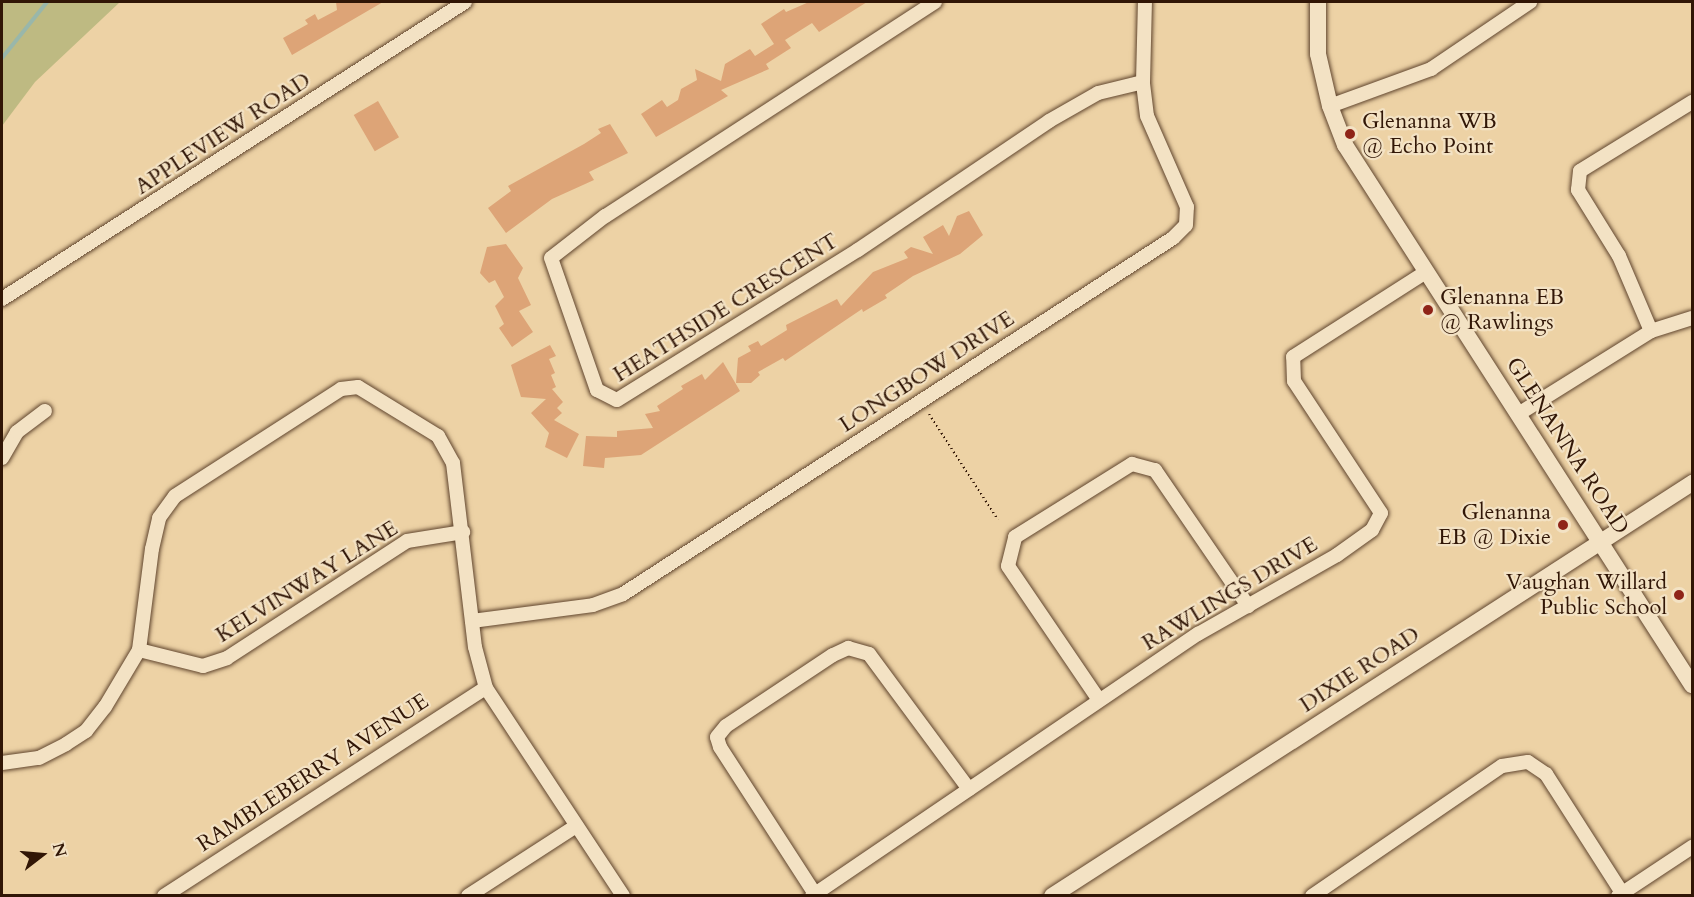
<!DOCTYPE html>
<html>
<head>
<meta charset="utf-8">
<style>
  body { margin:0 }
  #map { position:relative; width:1694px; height:897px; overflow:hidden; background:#edd2a5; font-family:Cardo,serif }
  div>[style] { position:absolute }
  .green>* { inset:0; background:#beba82 }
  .stream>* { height:4px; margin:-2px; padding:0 2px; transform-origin:2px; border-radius:2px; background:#99b7aa }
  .building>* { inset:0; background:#dda477; transform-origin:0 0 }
  .path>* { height:2px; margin-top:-1px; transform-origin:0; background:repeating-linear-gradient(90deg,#311606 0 1.5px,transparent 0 4.5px) }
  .roads { filter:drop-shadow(0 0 2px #60452e) drop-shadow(0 0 2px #60452e) }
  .minor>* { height:14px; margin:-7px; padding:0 7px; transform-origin:7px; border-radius:7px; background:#f3e2c4 }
  .tertiary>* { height:16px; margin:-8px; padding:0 8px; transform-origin:8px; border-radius:8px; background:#f3e2c4 }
  .dots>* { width:16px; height:16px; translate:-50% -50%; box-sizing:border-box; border:3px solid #f3e2c4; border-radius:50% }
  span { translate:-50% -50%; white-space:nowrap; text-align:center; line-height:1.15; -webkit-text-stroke:4.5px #f3e2c4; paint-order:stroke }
  .poi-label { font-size:22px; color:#311606 }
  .left { translate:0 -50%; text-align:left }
  .right { translate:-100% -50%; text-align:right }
  .street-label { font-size:22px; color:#311606 }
  .frame { position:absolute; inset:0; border:3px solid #311606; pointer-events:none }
  .north { position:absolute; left:12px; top:825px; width:60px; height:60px; -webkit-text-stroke:4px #f3e2c4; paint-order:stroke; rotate:74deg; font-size:16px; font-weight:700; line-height:24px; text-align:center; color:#311606 }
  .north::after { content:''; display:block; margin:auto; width:21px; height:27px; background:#311606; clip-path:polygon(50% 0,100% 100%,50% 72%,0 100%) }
</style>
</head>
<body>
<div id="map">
  <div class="green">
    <div style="clip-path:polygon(2px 2px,120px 2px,35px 82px,2px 126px)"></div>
  </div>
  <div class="stream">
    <div style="left:2px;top:58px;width:72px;rotate:-51.2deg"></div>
  </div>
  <div class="building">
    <div style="clip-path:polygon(336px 2px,383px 2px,292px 55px,283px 38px,308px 24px,305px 20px,315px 14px,318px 20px,337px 10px)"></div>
    <div style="clip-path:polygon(809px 2px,867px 2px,819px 32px,812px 23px,785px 40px,791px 48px,766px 64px,769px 69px,721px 90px,728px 96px,656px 137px,641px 114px,662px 100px,667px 107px,678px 100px,681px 89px,697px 80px,695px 69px,721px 81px,725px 64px,750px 49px,755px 56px,774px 44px,761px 24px,784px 9px,786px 12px)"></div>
    <div style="left:378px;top:101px;width:42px;height:28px;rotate:60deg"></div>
    <div style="clip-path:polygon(610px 124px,628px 153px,589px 172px,594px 180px,552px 199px,506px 233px,488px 208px,511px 191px,508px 186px,584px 144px,601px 133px,598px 129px)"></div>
    <div style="clip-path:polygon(969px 211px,983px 235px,960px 254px,913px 276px,885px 295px,887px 298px,863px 312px,862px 309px,785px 361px,783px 358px,758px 372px,760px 375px,751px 383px,736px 383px,738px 358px,751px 351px,748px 346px,758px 341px,761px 346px,787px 330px,786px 325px,837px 299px,841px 306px,873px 272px,908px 258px,904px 252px,911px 247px,933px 254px,923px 237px,943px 225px,949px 236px,957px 216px)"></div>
    <div style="clip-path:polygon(506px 244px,523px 268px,518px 278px,531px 305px,519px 311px,533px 332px,512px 347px,499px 328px,504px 324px,495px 306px,504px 297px,495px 280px,489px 283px,480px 273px,487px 247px)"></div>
    <div style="clip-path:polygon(550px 345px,556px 356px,549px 359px,555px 373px,551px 375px,556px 387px,552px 389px,563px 402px,557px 408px,562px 413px,554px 420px,579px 434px,567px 458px,545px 447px,549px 433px,531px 413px,546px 399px,521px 397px,511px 365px)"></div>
    <div style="clip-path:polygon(723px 362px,740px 391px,641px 455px,605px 458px,604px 468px,583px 466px,586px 436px,617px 437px,617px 431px,653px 428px,645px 414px,660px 411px,657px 406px,683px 389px,681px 386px,702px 374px,705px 380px)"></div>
  </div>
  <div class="path">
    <div style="left:929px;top:414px;width:126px;rotate:56.9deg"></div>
  </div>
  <div class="roads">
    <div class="minor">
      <div style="left:935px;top:2px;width:393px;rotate:147deg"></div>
      <div style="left:605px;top:216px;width:68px;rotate:142.1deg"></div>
      <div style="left:551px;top:258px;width:140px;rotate:70.8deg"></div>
      <div style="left:597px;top:390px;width:22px;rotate:27deg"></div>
      <div style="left:617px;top:400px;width:284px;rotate:-31.9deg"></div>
      <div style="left:858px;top:250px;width:230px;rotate:-34deg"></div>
      <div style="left:1049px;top:121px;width:56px;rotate:-29.7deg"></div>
      <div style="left:1098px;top:93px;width:46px;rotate:-13.7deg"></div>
      <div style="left:1330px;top:106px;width:108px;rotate:-20.1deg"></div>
      <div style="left:1431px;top:69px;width:120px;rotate:-34.1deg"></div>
      <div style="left:2px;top:299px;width:550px;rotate:-32.68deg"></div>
      <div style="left:1651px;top:331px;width:82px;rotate:-113.1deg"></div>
      <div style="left:1619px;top:256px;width:78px;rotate:-121.8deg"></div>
      <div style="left:1578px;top:190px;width:19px;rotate:-84deg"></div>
      <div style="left:1580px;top:171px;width:132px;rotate:-31.6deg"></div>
      <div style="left:1520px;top:413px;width:155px;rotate:-32deg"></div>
      <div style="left:1651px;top:331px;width:43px;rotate:-17.6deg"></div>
      <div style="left:2px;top:458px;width:30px;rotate:-60deg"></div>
      <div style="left:17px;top:432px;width:35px;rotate:-37deg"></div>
      <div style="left:472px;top:621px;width:122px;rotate:-7.5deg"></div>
      <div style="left:593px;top:605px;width:32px;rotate:-20deg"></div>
      <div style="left:623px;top:594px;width:655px;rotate:-32.91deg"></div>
      <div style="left:1173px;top:238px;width:18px;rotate:-45deg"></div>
      <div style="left:1186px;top:225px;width:18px;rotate:-87deg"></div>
      <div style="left:1187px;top:207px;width:99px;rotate:-113.7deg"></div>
      <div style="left:1147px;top:116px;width:34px;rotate:-97deg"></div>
      <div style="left:1143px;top:82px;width:80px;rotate:-88.6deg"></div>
      <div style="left:139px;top:650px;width:66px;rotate:14deg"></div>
      <div style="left:203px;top:666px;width:25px;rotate:-18deg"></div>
      <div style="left:227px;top:658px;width:215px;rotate:-33deg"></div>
      <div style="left:407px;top:541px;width:57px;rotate:-9.1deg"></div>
      <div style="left:1099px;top:700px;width:162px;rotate:-124.2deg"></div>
      <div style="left:1008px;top:566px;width:30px;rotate:-76deg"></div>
      <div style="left:1015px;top:537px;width:138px;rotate:-32deg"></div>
      <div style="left:1132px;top:464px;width:24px;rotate:15deg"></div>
      <div style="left:1155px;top:470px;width:165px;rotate:55.6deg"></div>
      <div style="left:2px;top:763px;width:37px;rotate:-8deg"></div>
      <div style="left:39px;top:758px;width:30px;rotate:-27deg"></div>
      <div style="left:66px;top:744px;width:24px;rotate:-33deg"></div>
      <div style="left:86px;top:731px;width:31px;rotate:-52deg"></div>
      <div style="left:105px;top:707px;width:66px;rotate:-59.2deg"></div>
      <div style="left:139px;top:650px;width:102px;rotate:-82.7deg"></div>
      <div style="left:152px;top:549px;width:32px;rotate:-77deg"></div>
      <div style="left:159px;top:518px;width:27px;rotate:-54deg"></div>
      <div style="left:175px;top:496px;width:197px;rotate:-32.8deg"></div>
      <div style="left:341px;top:389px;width:17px;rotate:-7deg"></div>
      <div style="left:358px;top:387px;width:94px;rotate:31.5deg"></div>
      <div style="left:438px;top:436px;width:31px;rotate:61deg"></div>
      <div style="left:453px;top:463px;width:185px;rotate:83.2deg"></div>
      <div style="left:475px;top:647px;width:42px;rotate:75deg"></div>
      <div style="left:486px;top:688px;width:249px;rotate:56.6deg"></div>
      <div style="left:815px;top:894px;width:175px;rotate:-122.9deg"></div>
      <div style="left:720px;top:747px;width:10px;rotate:-107deg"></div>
      <div style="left:717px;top:737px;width:14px;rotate:-51deg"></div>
      <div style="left:726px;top:726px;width:128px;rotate:-33.6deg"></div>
      <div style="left:833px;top:655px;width:17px;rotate:-25deg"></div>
      <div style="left:848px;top:648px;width:22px;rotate:16deg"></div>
      <div style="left:869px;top:654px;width:168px;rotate:53.5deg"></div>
      <div style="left:164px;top:896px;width:383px;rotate:-32.9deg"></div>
      <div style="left:468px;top:896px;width:129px;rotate:-32.9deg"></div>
      <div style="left:812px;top:896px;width:467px;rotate:-34.2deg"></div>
      <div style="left:1198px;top:634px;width:160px;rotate:-29.6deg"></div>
      <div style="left:1337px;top:555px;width:43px;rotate:-35.5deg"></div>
      <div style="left:1372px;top:530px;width:19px;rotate:-62deg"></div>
      <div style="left:1381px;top:513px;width:158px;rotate:-123.4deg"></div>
      <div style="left:1294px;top:381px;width:24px;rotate:-92deg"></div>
      <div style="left:1293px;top:357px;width:158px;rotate:-32.6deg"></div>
      <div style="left:1312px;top:896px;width:230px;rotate:-34.4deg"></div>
      <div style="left:1502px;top:766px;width:26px;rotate:-9deg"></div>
      <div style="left:1528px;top:762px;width:22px;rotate:34deg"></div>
      <div style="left:1546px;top:774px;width:141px;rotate:57.4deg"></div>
      <div style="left:1618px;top:896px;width:89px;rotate:-33.5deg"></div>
    </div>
    <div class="tertiary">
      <div style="left:1318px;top:2px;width:52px;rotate:90deg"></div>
      <div style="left:1318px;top:54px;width:53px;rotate:77deg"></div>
      <div style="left:1330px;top:106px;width:42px;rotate:69deg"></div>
      <div style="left:1345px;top:145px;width:642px;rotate:57.28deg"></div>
      <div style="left:1052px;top:896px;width:762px;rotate:-32.83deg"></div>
    </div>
  </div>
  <div class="dots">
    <div style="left:1350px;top:134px;background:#8f2418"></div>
    <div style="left:1428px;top:310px;background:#8f2418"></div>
    <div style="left:1563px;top:525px;background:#8f2418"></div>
    <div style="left:1679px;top:595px;background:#8f2418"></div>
  </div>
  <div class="poi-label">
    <span class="left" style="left:1362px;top:134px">Glenanna WB<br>@ Echo Point</span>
    <span class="left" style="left:1440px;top:310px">Glenanna EB<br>@ Rawlings</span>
    <span class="right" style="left:1551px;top:525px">Glenanna<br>EB @ Dixie</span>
    <span class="right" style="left:1667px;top:595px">Vaughan Willard<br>Public School</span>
  </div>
  <div class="street-label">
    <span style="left:223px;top:134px;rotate:-33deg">APPLEVIEW ROAD</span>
    <span style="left:726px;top:308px;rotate:-32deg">HEATHSIDE CRESCENT</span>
    <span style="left:927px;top:372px;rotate:-33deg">LONGBOW DRIVE</span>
    <span style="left:1567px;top:446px;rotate:57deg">GLENANNA ROAD</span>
    <span style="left:307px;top:582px;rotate:-32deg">KELVINWAY LANE</span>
    <span style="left:1230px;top:594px;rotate:-31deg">RAWLINGS DRIVE</span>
    <span style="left:1360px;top:670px;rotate:-33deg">DIXIE ROAD</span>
    <span style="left:313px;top:773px;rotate:-33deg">RAMBLEBERRY AVENUE</span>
  </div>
  <div class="frame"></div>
  <div class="north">N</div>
</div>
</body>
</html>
